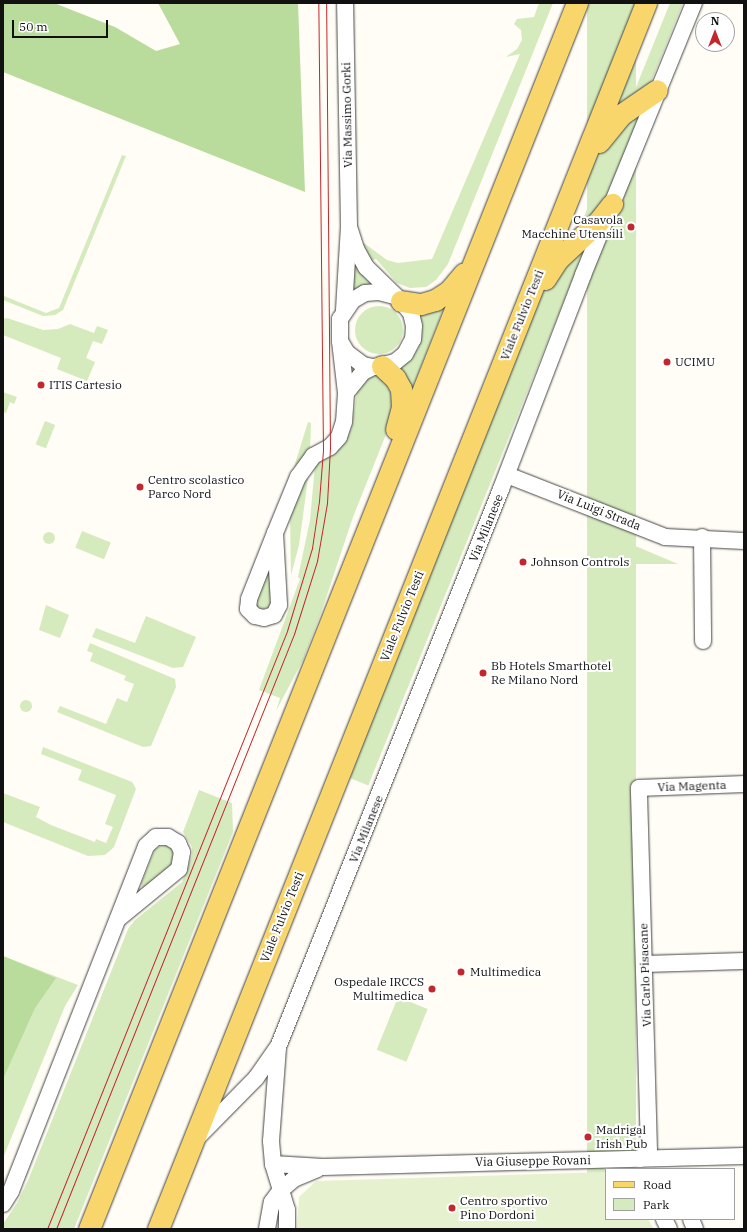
<!DOCTYPE html>
<html>
<head>
<meta charset="utf-8">
<style>
  body { margin:0 }
  #map { position:relative; width:747px; height:1232px; overflow:hidden; background:#fffdf5; font-family:"IBM Plex Serif",serif }
  div>[style] { position:absolute }
  .green>* { inset:0; background:#d5ebbd; transform-origin:0 0 }
  .round { border-radius:50% }
  .forest>* { inset:0; background:#b9dc9c }
  .pitch>* { inset:0; background:#e6f2cf }
  .roads { filter:drop-shadow(0 0 1px #444) drop-shadow(0 0 1px #444) }
  .minor>* { height:16px; margin:-8px; padding:0 8px; transform-origin:8px; border-radius:8px; background:#fff }
  .major>* { height:21px; margin:-10.5px; padding:0 10.5px; transform-origin:10.5px; border-radius:10.5px; background:#f9d66b }
  .tram>* { height:1px; margin:-0.5px; padding:0 0.5px; transform-origin:0.5px; border-radius:0.5px; background:#c4262e }
  .dots>* { width:11px; height:11px; translate:-50% -50%; box-sizing:border-box; border:2px solid #fff; border-radius:50% }
  span { translate:-50% -50%; white-space:nowrap; text-align:center; line-height:1.15; -webkit-text-stroke:4px #fff; paint-order:stroke }
  .street-label { font-size:12px; color:#111 }
  .poi-label { font-size:12px; color:#111 }
  .right { translate:-100% -50%; text-align:right }
  .left { translate:0 -50%; text-align:left }
  .frame { position:absolute; inset:0; border:4px solid #111; pointer-events:none }
  .legend { position:absolute; left:605px; top:1168px; width:130px; height:52px; box-sizing:border-box; background:#fff; border:1px solid #a0a0a0; margin:0; padding:5px 7px; list-style:none; font-size:12px; color:#111 }
  .legend li { display:flex; align-items:center; gap:8px; height:20px }
  .legend b { width:20px; border:1px solid #a0a0a0 }
  .north { position:absolute; left:695px; top:12px; width:40px; height:40px; box-sizing:border-box; background:#fff; border:1px solid #a0a0a0; border-radius:50%; rotate:0deg; font-size:11px; font-weight:700; line-height:16px; text-align:center; color:#111 }
  .north::after { content:''; display:block; margin:auto; width:14px; height:18px; background:#c4262e; clip-path:polygon(50% 0,100% 100%,50% 72%,0 100%) }
  .scale { position:absolute; left:12px; top:20px; width:96px; height:18px; box-sizing:border-box; border:2px solid #111; border-top:0; padding-left:5px; font-size:12px; line-height:14px; white-space:nowrap; color:#111; -webkit-text-stroke:3px #fff; paint-order:stroke }
</style>
</head>
<body>
<div id="map">
  <div class="green">
    <div style="clip-path:polygon(539px 3px,553px 3px,448px 264px,436px 280px,426px 287px,410px 288px,397px 283px,376px 259px,368px 262px,359px 246px,364px 243px,387px 260px,398px 263px,432px 259px,520px 54px,506px 57px,517px 49px,522px 40px,521px 30px,514px 24px,517px 19px,534px 17px)"></div>
    <div style="left:587px;top:3px;width:49px;height:1320px"></div>
    <div style="clip-path:polygon(670px 3px,683px 3px,651px 82px,628px 107px)"></div>
    <div style="clip-path:polygon(643px 106px,601px 208px,576px 237px,617px 133px)"></div>
    <div style="clip-path:polygon(122px 155px,126px 156px,63px 310px,55px 315px,43px 316px,3px 300px,4px 296px,46px 313px,59px 308px)"></div>
    <div style="left:587px;top:244px;width:584px;height:35px;rotate:112deg"></div>
    <div style="clip-path:polygon(357px 265px,374px 288px,353px 297px,353px 267px)"></div>
    <div style="clip-path:polygon(445px 305px,411px 391px,397px 371px,413px 357px,419px 346px,422px 334px,420px 320px,415px 311px)"></div>
    <div class="round" style="left:355px;top:306px;width:48px;height:48px"></div>
    <div style="clip-path:polygon(7px 318px,43px 330px,58px 329px,70px 324px,94px 333px,97px 326px,108px 330px,102px 344px,93px 341px,86px 358px,95px 362px,87px 381px,57px 369px,61px 358px,3px 335px,3px 319px)"></div>
    <div style="clip-path:polygon(375px 374px,384px 374px,397px 407px,353px 517px,321px 613px,303px 660px,276px 711px,280px 698px,259px 690px,300px 579px,298px 577px,310px 520px,315px 465px,341px 446px,351px 429px,357px 392px,362px 382px)"></div>
    <div style="clip-path:polygon(3px 392px,17px 397px,14px 404px,10px 402px,6px 413px,3px 412px)"></div>
    <div style="left:45px;top:421px;width:11px;height:25px;rotate:22deg"></div>
    <div style="clip-path:polygon(308px 422px,311px 423px,310px 450px,294px 467px)"></div>
    <div style="clip-path:polygon(309px 471px,299px 545px,291px 575px,290px 516px)"></div>
    <div style="clip-path:polygon(593px 528px,678px 564px,600px 564px,607px 560px)"></div>
    <div style="left:82px;top:531px;width:31px;height:18px;rotate:22deg"></div>
    <div class="round" style="left:43px;top:532px;width:12px;height:12px"></div>
    <div style="clip-path:polygon(269px 567px,273px 600px,270px 607px,262px 609px,257px 606px,256px 598px)"></div>
    <div style="clip-path:polygon(46px 605px,69px 615px,60px 638px,39px 630px)"></div>
    <div style="clip-path:polygon(146px 616px,196px 637px,183px 667px,173px 668px,92px 637px,96px 628px,135px 643px)"></div>
    <div style="clip-path:polygon(90px 643px,175px 679px,176px 687px,151px 746px,143px 747px,57px 712px,60px 706px,106px 724px,117px 698px,127px 702px,134px 684px,124px 680px,126px 676px,90px 661px,93px 653px,87px 651px)"></div>
    <div class="round" style="left:20px;top:700px;width:12px;height:12px"></div>
    <div style="clip-path:polygon(43px 747px,132px 782px,136px 789px,114px 847px,105px 855px,88px 856px,3px 822px,3px 793px,40px 807px,36px 817px,51px 825px,95px 842px,96px 839px,106px 843px,113px 827px,105px 824px,116px 795px,78px 780px,82px 770px,41px 754px)"></div>
    <div style="clip-path:polygon(199px 790px,232px 803px,233px 832px,74px 1229px,3px 1229px,3px 1224px,17px 1203px,29px 1178px,128px 929px,135px 920px,182px 882px,192px 855px,192px 847px,183px 832px)"></div>
    <div style="clip-path:polygon(163px 845px,169px 846px,174px 851px,175px 858px,171px 867px,143px 889px,141px 884px,155px 849px)"></div>
    <div style="clip-path:polygon(3px 956px,78px 985px,65px 1006px,3px 1158px)"></div>
    <div style="left:398px;top:997px;width:32px;height:57px;rotate:22deg"></div>
  </div>
  <div class="forest">
    <div style="clip-path:polygon(3px 3px,54px 3px,115px 27px,156px 51px,180px 44px,158px 3px,298px 3px,305px 192px,3px 72px)"></div>
    <div style="clip-path:polygon(3px 956px,56px 978px,35px 1008px,3px 1079px)"></div>
  </div>
  <div class="pitch">
    <div style="clip-path:polygon(606px 1172px,606px 1219px,648px 1219px,654px 1229px,297px 1229px,299px 1197px,316px 1181px)"></div>
  </div>
  <div class="roads">
    <div class="minor">
      <div style="left:349px;top:227px;width:23px;rotate:72deg"></div>
      <div style="left:356px;top:249px;width:21px;rotate:61deg"></div>
      <div style="left:366px;top:267px;width:49px;rotate:44.2deg"></div>
      <div style="left:401px;top:301px;width:16px;rotate:50deg"></div>
      <div style="left:411px;top:313px;width:13px;rotate:77deg"></div>
      <div style="left:414px;top:326px;width:13px;rotate:94deg"></div>
      <div style="left:413px;top:339px;width:17px;rotate:118deg"></div>
      <div style="left:405px;top:354px;width:13px;rotate:141deg"></div>
      <div style="left:395px;top:362px;width:23px;rotate:167deg"></div>
      <div style="left:373px;top:367px;width:10px;rotate:-169deg"></div>
      <div style="left:363px;top:365px;width:20px;rotate:-143deg"></div>
      <div style="left:347px;top:353px;width:14px;rotate:-120deg"></div>
      <div style="left:340px;top:341px;width:22px;rotate:-90deg"></div>
      <div style="left:340px;top:319px;width:23px;rotate:-56deg"></div>
      <div style="left:353px;top:300px;width:14px;rotate:-30deg"></div>
      <div style="left:365px;top:293px;width:14px;rotate:-4deg"></div>
      <div style="left:379px;top:292px;width:16px;rotate:15deg"></div>
      <div style="left:344px;top:310px;width:83px;rotate:-86.6deg"></div>
      <div style="left:349px;top:227px;width:224px;rotate:-91deg"></div>
      <div style="left:346px;top:393px;width:27px;rotate:-51deg"></div>
      <div style="left:363px;top:372px;width:11px;rotate:-27deg"></div>
      <div style="left:507px;top:475px;width:170px;rotate:21.4deg"></div>
      <div style="left:665px;top:537px;width:79px;rotate:2.9deg"></div>
      <div style="left:275px;top:533px;width:72px;rotate:86.8deg"></div>
      <div style="left:279px;top:605px;width:11px;rotate:117deg"></div>
      <div style="left:274px;top:615px;width:10px;rotate:163deg"></div>
      <div style="left:264px;top:618px;width:9px;rotate:-167deg"></div>
      <div style="left:255px;top:616px;width:10px;rotate:-135deg"></div>
      <div style="left:248px;top:609px;width:10px;rotate:-84deg"></div>
      <div style="left:249px;top:599px;width:71px;rotate:-68.5deg"></div>
      <div style="left:275px;top:533px;width:61px;rotate:-67.7deg"></div>
      <div style="left:298px;top:477px;width:26px;rotate:-54deg"></div>
      <div style="left:313px;top:456px;width:19px;rotate:-28deg"></div>
      <div style="left:330px;top:447px;width:13px;rotate:-48deg"></div>
      <div style="left:339px;top:437px;width:16px;rotate:-72deg"></div>
      <div style="left:344px;top:422px;width:29px;rotate:-86deg"></div>
      <div style="left:346px;top:393px;width:52px;rotate:-96.6deg"></div>
      <div style="left:702px;top:537px;width:104px;rotate:89.4deg"></div>
      <div style="left:645px;top:964px;width:99px;rotate:-1.7deg"></div>
      <div style="left:198px;top:1137px;width:83px;rotate:-45.5deg"></div>
      <div style="left:256px;top:1078px;width:38px;rotate:-55deg"></div>
      <div style="left:640px;top:1159px;width:12px;rotate:-42deg"></div>
      <div style="left:649px;top:1151px;width:363px;rotate:-91.6deg"></div>
      <div style="left:639px;top:788px;width:105px;rotate:-2.2deg"></div>
      <div style="left:273px;top:1164px;width:50px;rotate:3.4deg"></div>
      <div style="left:323px;top:1167px;width:421px;rotate:-1.5deg"></div>
      <div style="left:3px;top:1204px;width:15px;rotate:-58deg"></div>
      <div style="left:11px;top:1191px;width:370px;rotate:-68.6deg"></div>
      <div style="left:146px;top:846px;width:13px;rotate:-42deg"></div>
      <div style="left:156px;top:837px;width:12px"></div>
      <div style="left:168px;top:837px;width:12px;rotate:31deg"></div>
      <div style="left:178px;top:843px;width:10px;rotate:66deg"></div>
      <div style="left:182px;top:852px;width:17px;rotate:100deg"></div>
      <div style="left:179px;top:869px;width:79px;rotate:140.7deg"></div>
      <div style="left:664px;top:1219px;width:11px;rotate:63deg"></div>
      <div style="left:691px;top:1219px;width:11px;rotate:68deg"></div>
      <div style="left:267px;top:1229px;width:27px;rotate:-80deg"></div>
      <div style="left:272px;top:1202px;width:14px;rotate:-54deg"></div>
      <div style="left:280px;top:1191px;width:18px;rotate:-41deg"></div>
      <div style="left:294px;top:1179px;width:26px;rotate:-23deg"></div>
      <div style="left:287px;top:1229px;width:19px;rotate:-90deg"></div>
      <div style="left:287px;top:1210px;width:48px;rotate:-106.9deg"></div>
      <div style="left:273px;top:1164px;width:23px;rotate:-95deg"></div>
      <div style="left:271px;top:1141px;width:94px;rotate:-85.7deg"></div>
      <div style="left:278px;top:1047px;width:601px;rotate:-68.22deg"></div>
      <div style="left:501px;top:489px;width:229px;rotate:-69deg"></div>
      <div style="left:583px;top:275px;width:294px;rotate:-67.8deg"></div>
    </div>
    <div class="major">
      <div style="left:599px;top:142px;width:36px;rotate:-51deg"></div>
      <div style="left:622px;top:114px;width:42px;rotate:-34.4deg"></div>
      <div style="left:545px;top:279px;width:24px;rotate:-57deg"></div>
      <div style="left:558px;top:259px;width:54px;rotate:-42.8deg"></div>
      <div style="left:598px;top:222px;width:23px;rotate:-52deg"></div>
      <div style="left:401px;top:301px;width:20px;rotate:9deg"></div>
      <div style="left:421px;top:304px;width:15px;rotate:-16deg"></div>
      <div style="left:435px;top:300px;width:17px;rotate:-33deg"></div>
      <div style="left:449px;top:291px;width:23px;rotate:-50deg"></div>
      <div style="left:382px;top:366px;width:18px;rotate:43deg"></div>
      <div style="left:395px;top:378px;width:13px;rotate:61deg"></div>
      <div style="left:401px;top:389px;width:18px;rotate:87deg"></div>
      <div style="left:402px;top:407px;width:23px;rotate:105deg"></div>
      <div style="left:89px;top:1229px;width:1320px;rotate:-68.3deg"></div>
      <div style="left:158px;top:1229px;width:1320px;rotate:-68.3deg"></div>
    </div>
  </div>
  <div class="tram">
    <div style="left:47px;top:1229px;width:644px;rotate:-68.13deg"></div>
    <div style="left:287px;top:631px;width:87px;rotate:-73.2deg"></div>
    <div style="left:312px;top:548px;width:48px;rotate:-81.5deg"></div>
    <div style="left:319px;top:501px;width:51px;rotate:-85.5deg"></div>
    <div style="left:323px;top:450px;width:447px;rotate:-90.6deg"></div>
    <div style="left:56px;top:1229px;width:641px;rotate:-68.2deg"></div>
    <div style="left:294px;top:634px;width:77px;rotate:-72.5deg"></div>
    <div style="left:317px;top:561px;width:59px;rotate:-80.2deg"></div>
    <div style="left:327px;top:503px;width:56px;rotate:-86.9deg"></div>
    <div style="left:330px;top:447px;width:444px;rotate:-90.5deg"></div>
  </div>
  <div class="dots">
    <div style="left:631px;top:227px;background:#c4262e"></div>
    <div style="left:667px;top:362px;background:#c4262e"></div>
    <div style="left:41px;top:385px;background:#c4262e"></div>
    <div style="left:140px;top:487px;background:#c4262e"></div>
    <div style="left:523px;top:562px;background:#c4262e"></div>
    <div style="left:483px;top:673px;background:#c4262e"></div>
    <div style="left:461px;top:972px;background:#c4262e"></div>
    <div style="left:432px;top:989px;background:#c4262e"></div>
    <div style="left:588px;top:1137px;background:#c4262e"></div>
    <div style="left:452px;top:1208px;background:#c4262e"></div>
  </div>
  <div class="street-label">
    <span style="left:347px;top:115px;rotate:-91deg">Via Massimo Gorki</span>
    <span style="left:522px;top:315px;rotate:-68deg">Viale Fulvio Testi</span>
    <span style="left:599px;top:510px;rotate:22deg">Via Luigi Strada</span>
    <span style="left:486px;top:528px;rotate:-68deg">Via Milanese</span>
    <span style="left:402px;top:616px;rotate:-68deg">Viale Fulvio Testi</span>
    <span style="left:692px;top:786px;rotate:-2deg">Via Magenta</span>
    <span style="left:366px;top:829px;rotate:-68deg">Via Milanese</span>
    <span style="left:282px;top:917px;rotate:-68deg">Viale Fulvio Testi</span>
    <span style="left:645px;top:975px;rotate:-92deg">Via Carlo Pisacane</span>
    <span style="left:533px;top:1161px;rotate:-1deg">Via Giuseppe Rovani</span>
  </div>
  <div class="poi-label">
    <span class="right" style="left:623px;top:227px">Casavola<br>Macchine Utensili</span>
    <span class="left" style="left:675px;top:362px">UCIMU</span>
    <span class="left" style="left:49px;top:385px">ITIS Cartesio</span>
    <span class="left" style="left:148px;top:487px">Centro scolastico<br>Parco Nord</span>
    <span class="left" style="left:531px;top:562px">Johnson Controls</span>
    <span class="left" style="left:491px;top:673px">Bb Hotels Smarthotel<br>Re Milano Nord</span>
    <span class="left" style="left:470px;top:972px">Multimedica</span>
    <span class="right" style="left:424px;top:989px">Ospedale IRCCS<br>Multimedica</span>
    <span class="left" style="left:596px;top:1137px">Madrigal<br>Irish Pub</span>
    <span class="left" style="left:460px;top:1208px">Centro sportivo<br>Pino Dordoni</span>
  </div>
  <div class="frame"></div>
  <ul class="legend">
  <li><b style="height:5px;background:#f9d66b"></b>Road</li>
  <li><b style="height:11px;background:#d5ebbd"></b>Park</li>
  </ul>
  <div class="north">N</div>
  <div class="scale">50 m</div>
</div>
</body>
</html>
